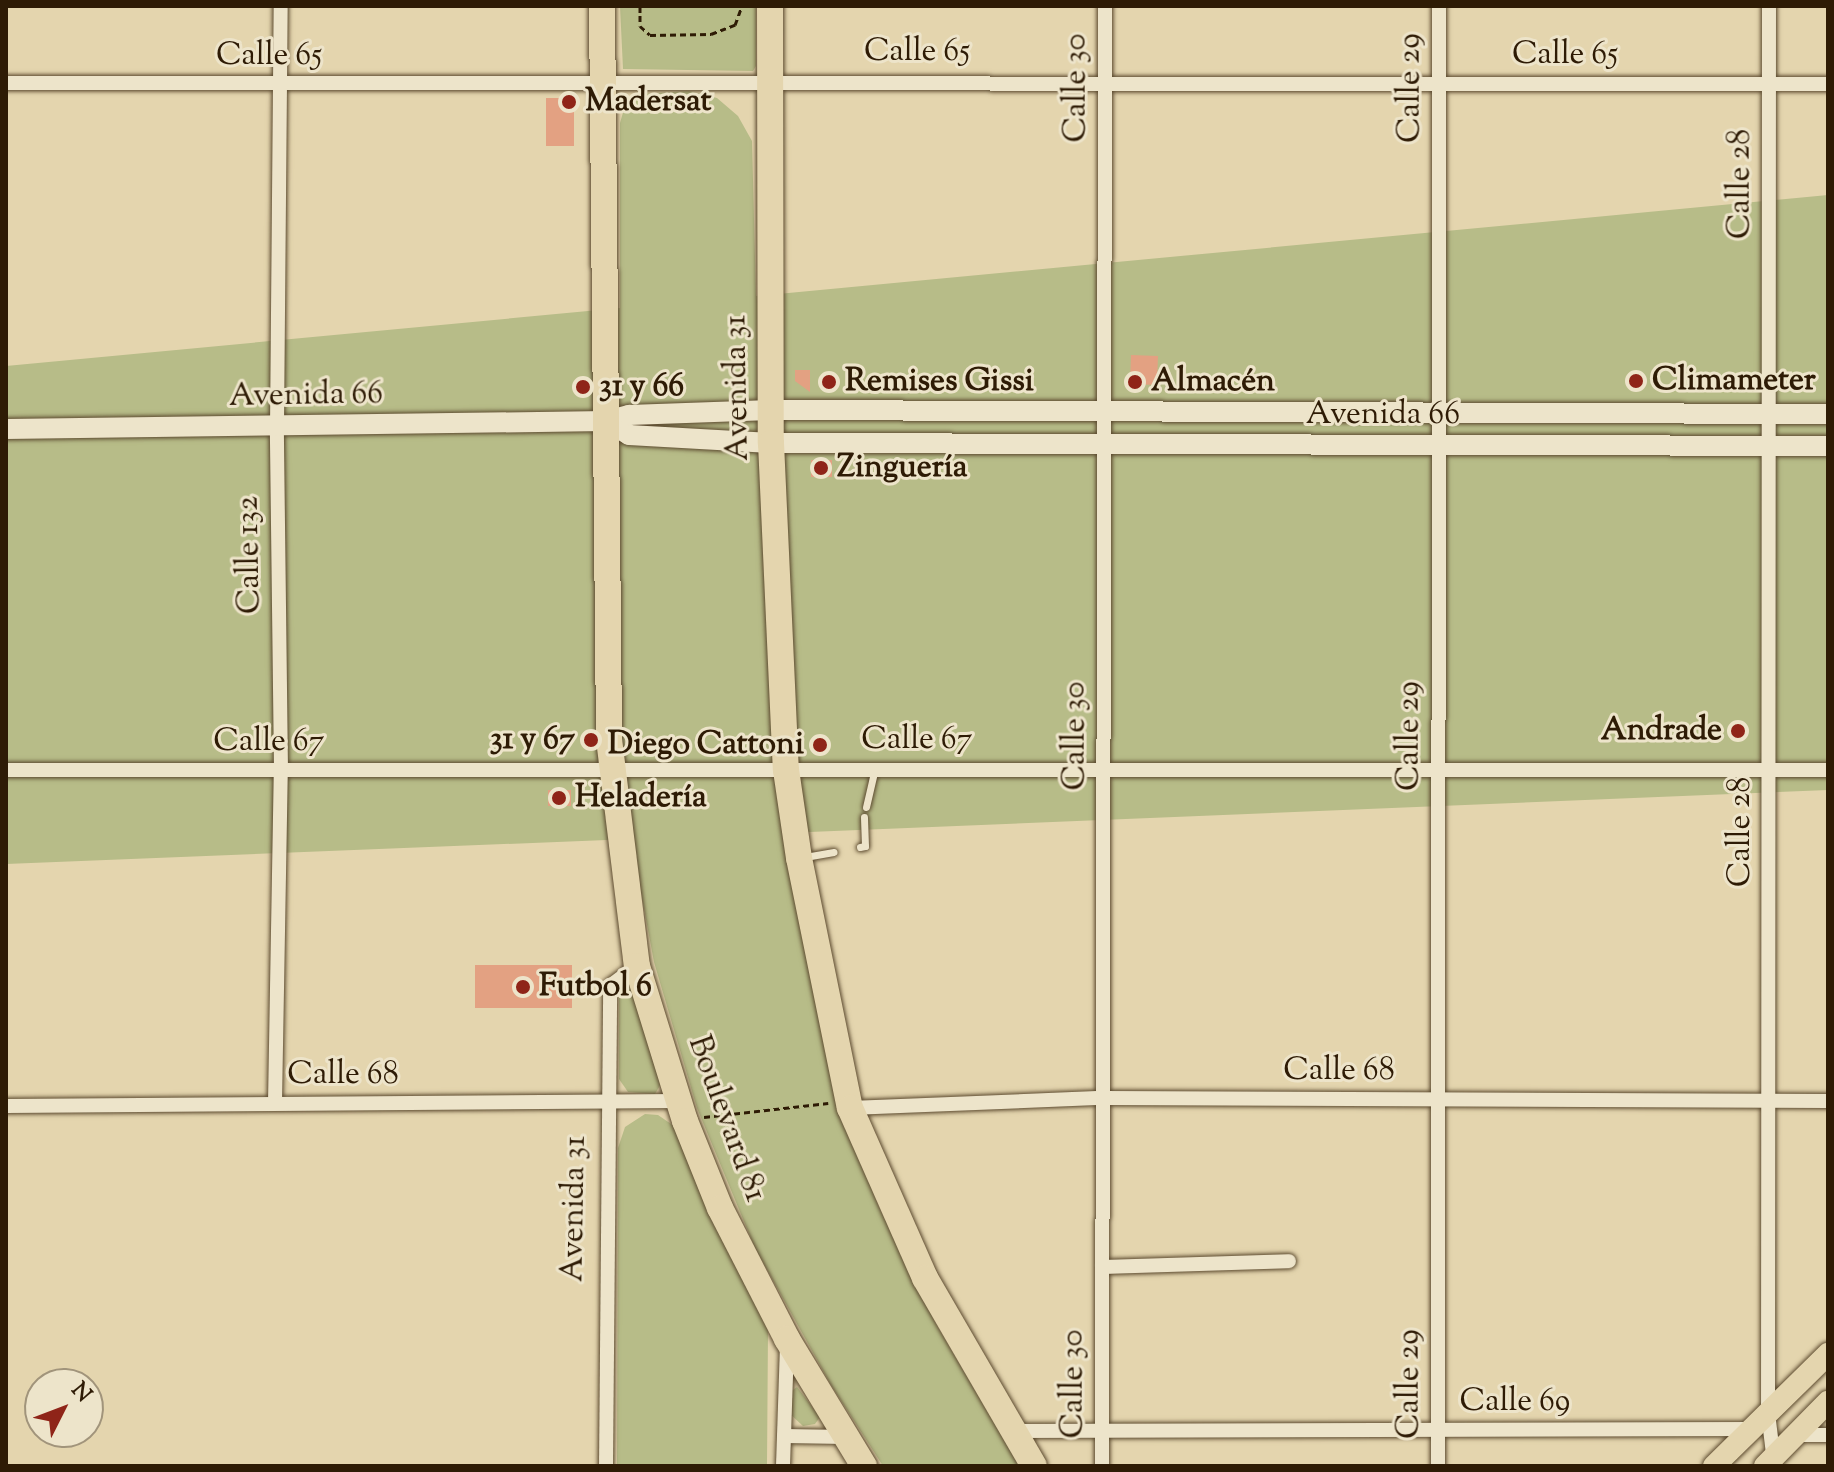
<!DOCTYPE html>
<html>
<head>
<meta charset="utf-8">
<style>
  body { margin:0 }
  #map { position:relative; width:1834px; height:1472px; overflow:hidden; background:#e4d5ae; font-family:"Sorts Mill Goudy",serif }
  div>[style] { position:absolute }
  .green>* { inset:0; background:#b7bc88 }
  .building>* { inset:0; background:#e3a182; transform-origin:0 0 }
  .path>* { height:3px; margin-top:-1.5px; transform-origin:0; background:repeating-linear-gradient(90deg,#2e1b05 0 6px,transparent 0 10px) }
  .roads { filter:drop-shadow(0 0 2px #5c4a2f) drop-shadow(0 0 2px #5c4a2f) }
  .lane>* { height:7px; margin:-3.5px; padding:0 3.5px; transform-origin:3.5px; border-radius:3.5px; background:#ede4ca }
  .street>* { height:14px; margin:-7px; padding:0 7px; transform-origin:7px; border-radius:7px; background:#ede4ca }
  .secondary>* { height:20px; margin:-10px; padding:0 10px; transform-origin:10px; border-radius:10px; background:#ede4ca }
  .primary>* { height:22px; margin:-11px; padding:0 11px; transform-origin:11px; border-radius:11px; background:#e4d5ae }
  .highway>* { height:26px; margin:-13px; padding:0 13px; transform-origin:13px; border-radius:13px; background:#e4d5ae }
  .dots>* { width:22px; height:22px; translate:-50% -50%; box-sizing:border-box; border:4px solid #ede4ca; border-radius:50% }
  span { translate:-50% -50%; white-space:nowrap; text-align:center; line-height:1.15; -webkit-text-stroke:6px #ede4ca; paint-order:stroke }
  .street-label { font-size:32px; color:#2e1b05 }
  .poi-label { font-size:32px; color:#2e1b05; font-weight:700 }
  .left { translate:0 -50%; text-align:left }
  .right { translate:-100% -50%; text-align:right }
  .frame { position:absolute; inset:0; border:8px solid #2e1b05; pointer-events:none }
  .north { position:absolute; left:24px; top:1368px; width:80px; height:80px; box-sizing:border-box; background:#ede4ca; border:2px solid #a1947b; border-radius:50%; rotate:48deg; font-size:22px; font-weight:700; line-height:32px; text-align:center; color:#2e1b05 }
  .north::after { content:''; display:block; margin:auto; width:28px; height:36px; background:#8f2418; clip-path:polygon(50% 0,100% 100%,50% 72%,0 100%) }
</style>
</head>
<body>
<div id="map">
  <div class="green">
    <div style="clip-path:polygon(620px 6px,756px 6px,756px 66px,753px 71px,623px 69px)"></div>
    <div style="clip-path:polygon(689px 91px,717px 98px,738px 116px,752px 141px,756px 296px,1828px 195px,1828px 790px,785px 833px,832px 1086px,878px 1205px,936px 1324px,1019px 1466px,883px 1466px,831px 1385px,755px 1248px,697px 1108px,654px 962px,631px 839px,6px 864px,6px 366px,620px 308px,620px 123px,624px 109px,641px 94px)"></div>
    <div style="clip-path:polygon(626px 988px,631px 989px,662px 1082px,655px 1094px,628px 1092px,619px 1079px,619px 995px)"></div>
    <div style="clip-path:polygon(645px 1114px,658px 1115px,677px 1128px,722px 1238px,768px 1331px,767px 1466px,617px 1466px,618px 1148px,625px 1127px)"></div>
    <div style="clip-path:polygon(797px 1387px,820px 1417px,815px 1424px,803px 1426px,789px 1413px,789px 1393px)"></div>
  </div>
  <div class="building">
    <div style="left:546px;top:98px;width:28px;height:48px"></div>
    <div style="left:1131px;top:355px;width:27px;height:29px;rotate:2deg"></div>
    <div style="clip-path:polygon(795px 370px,810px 370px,810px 392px,795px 381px)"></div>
    <div style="left:811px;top:460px;width:21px;height:17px"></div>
    <div style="left:571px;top:790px;width:16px;height:23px;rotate:90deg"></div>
    <div style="left:572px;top:965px;width:43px;height:97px;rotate:90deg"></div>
  </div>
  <div class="path">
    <div style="left:640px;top:6px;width:20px;rotate:90deg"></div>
    <div style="left:640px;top:26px;width:13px;rotate:42deg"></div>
    <div style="left:650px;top:35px;width:61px;rotate:-0.9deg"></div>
    <div style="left:711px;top:34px;width:26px;rotate:-21deg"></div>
    <div style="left:735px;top:25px;width:20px;rotate:-70deg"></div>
    <div style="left:704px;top:1117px;width:125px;rotate:-6.4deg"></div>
  </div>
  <div class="roads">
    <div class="lane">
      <div style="left:866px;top:807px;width:39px;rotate:-77deg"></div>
      <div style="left:860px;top:847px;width:5px;rotate:-11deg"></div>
      <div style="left:865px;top:846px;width:29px;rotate:-92deg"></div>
      <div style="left:805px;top:857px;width:29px;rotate:-10deg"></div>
    </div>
    <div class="street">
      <div style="left:1769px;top:6px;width:1407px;rotate:90.04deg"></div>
      <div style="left:1768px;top:1413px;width:49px;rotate:83deg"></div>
      <div style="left:6px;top:83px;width:1822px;rotate:0.03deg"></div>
      <div style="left:6px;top:770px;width:1822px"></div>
      <div style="left:275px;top:1103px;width:333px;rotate:-89deg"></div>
      <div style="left:281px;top:770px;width:343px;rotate:-90.7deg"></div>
      <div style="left:277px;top:427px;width:421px;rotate:-89.5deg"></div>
      <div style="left:6px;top:1106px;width:673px;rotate:-0.43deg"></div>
      <div style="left:850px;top:1108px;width:253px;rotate:-2.3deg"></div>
      <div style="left:1103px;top:1098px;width:725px;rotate:0.24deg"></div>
      <div style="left:1102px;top:1267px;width:187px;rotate:-1.8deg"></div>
      <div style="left:1010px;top:1431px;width:743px;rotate:-0.15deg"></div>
      <div style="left:1793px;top:1435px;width:35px"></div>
      <div style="left:784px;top:1436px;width:62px;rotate:0.9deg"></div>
      <div style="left:606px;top:1466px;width:480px;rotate:-89.5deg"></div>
      <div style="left:610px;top:986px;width:34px;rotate:-37deg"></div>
      <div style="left:783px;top:1466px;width:120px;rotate:-88.1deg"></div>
      <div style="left:1102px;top:1466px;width:1460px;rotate:-89.88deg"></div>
      <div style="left:1438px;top:1466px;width:1460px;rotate:-89.96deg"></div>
    </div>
    <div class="secondary">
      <div style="left:606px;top:421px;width:27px;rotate:31deg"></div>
      <div style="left:629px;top:435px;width:142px;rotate:3.2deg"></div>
      <div style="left:771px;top:443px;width:1057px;rotate:0.16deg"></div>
      <div style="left:6px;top:429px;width:600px;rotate:-0.76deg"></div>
      <div style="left:606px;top:421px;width:24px;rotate:-15deg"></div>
      <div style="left:629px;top:415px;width:142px;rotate:-2deg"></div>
      <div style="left:771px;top:410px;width:1057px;rotate:0.22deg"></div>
    </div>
    <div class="primary">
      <div style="left:1714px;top:1466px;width:160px;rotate:-44.5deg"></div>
      <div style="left:1765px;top:1466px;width:90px;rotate:-45.5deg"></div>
    </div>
    <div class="highway">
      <div style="left:602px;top:6px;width:733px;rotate:89.45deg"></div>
      <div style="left:609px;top:739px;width:229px;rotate:83deg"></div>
      <div style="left:637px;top:966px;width:162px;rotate:72.8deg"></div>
      <div style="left:685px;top:1121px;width:94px;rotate:68.1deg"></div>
      <div style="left:720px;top:1208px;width:147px;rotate:62.9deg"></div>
      <div style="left:787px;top:1339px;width:149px;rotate:58.8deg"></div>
      <div style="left:770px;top:6px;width:437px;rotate:89.9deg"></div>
      <div style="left:771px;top:443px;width:327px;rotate:87.4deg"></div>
      <div style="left:786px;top:770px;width:89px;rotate:81.6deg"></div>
      <div style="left:799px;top:858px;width:255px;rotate:78.5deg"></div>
      <div style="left:850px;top:1108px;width:186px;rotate:66.2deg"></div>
      <div style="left:925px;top:1278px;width:217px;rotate:59.9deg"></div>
    </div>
  </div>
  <div class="dots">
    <div style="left:569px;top:102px;background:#8f2418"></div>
    <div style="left:1636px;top:381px;background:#8f2418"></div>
    <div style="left:829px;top:382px;background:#8f2418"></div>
    <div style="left:1135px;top:382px;background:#8f2418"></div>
    <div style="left:583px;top:387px;background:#8f2418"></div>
    <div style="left:821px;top:468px;background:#8f2418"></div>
    <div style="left:1738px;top:731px;background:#8f2418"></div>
    <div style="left:591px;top:740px;background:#8f2418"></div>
    <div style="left:820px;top:745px;background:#8f2418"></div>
    <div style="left:559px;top:798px;background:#8f2418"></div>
    <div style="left:523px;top:987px;background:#8f2418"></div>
  </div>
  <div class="street-label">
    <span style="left:917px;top:52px">Calle 65</span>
    <span style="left:1565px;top:55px">Calle 65</span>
    <span style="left:269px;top:56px">Calle 65</span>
    <span style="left:1077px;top:88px;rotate:-90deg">Calle 30</span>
    <span style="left:1411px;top:88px;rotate:-90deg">Calle 29</span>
    <span style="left:1741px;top:184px;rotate:-90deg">Calle 28</span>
    <span style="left:738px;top:388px;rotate:-91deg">Avenida 31</span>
    <span style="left:306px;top:396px;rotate:-1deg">Avenida 66</span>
    <span style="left:1383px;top:415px">Avenida 66</span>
    <span style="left:250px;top:555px;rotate:-91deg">Calle 132</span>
    <span style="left:1076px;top:736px;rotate:-90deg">Calle 30</span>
    <span style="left:1410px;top:736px;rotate:-90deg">Calle 29</span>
    <span style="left:917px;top:740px">Calle 67</span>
    <span style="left:269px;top:742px">Calle 67</span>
    <span style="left:1741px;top:832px;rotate:-90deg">Calle 28</span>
    <span style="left:1339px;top:1071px">Calle 68</span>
    <span style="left:343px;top:1075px">Calle 68</span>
    <span style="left:726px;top:1119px;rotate:70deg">Boulevard 81</span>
    <span style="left:575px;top:1209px;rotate:-89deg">Avenida 31</span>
    <span style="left:1074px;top:1384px;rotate:-90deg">Calle 30</span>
    <span style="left:1410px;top:1384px;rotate:-90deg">Calle 29</span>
    <span style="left:1515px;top:1402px">Calle 69</span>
  </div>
  <div class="poi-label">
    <span class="left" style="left:585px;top:102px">Madersat</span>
    <span class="left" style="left:1652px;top:381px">Climameter</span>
    <span class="left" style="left:845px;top:382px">Remises Gissi</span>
    <span class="left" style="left:1151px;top:382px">Almacén</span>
    <span class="left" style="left:599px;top:387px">31 y 66</span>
    <span class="left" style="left:837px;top:468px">Zinguería</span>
    <span class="right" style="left:1722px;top:731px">Andrade</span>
    <span class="right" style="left:575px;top:740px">31 y 67</span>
    <span class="right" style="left:804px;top:745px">Diego Cattoni</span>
    <span class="left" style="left:575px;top:798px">Heladería</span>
    <span class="left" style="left:539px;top:987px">Futbol 6</span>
  </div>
  <div class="frame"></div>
  <div class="north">N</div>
</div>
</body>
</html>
